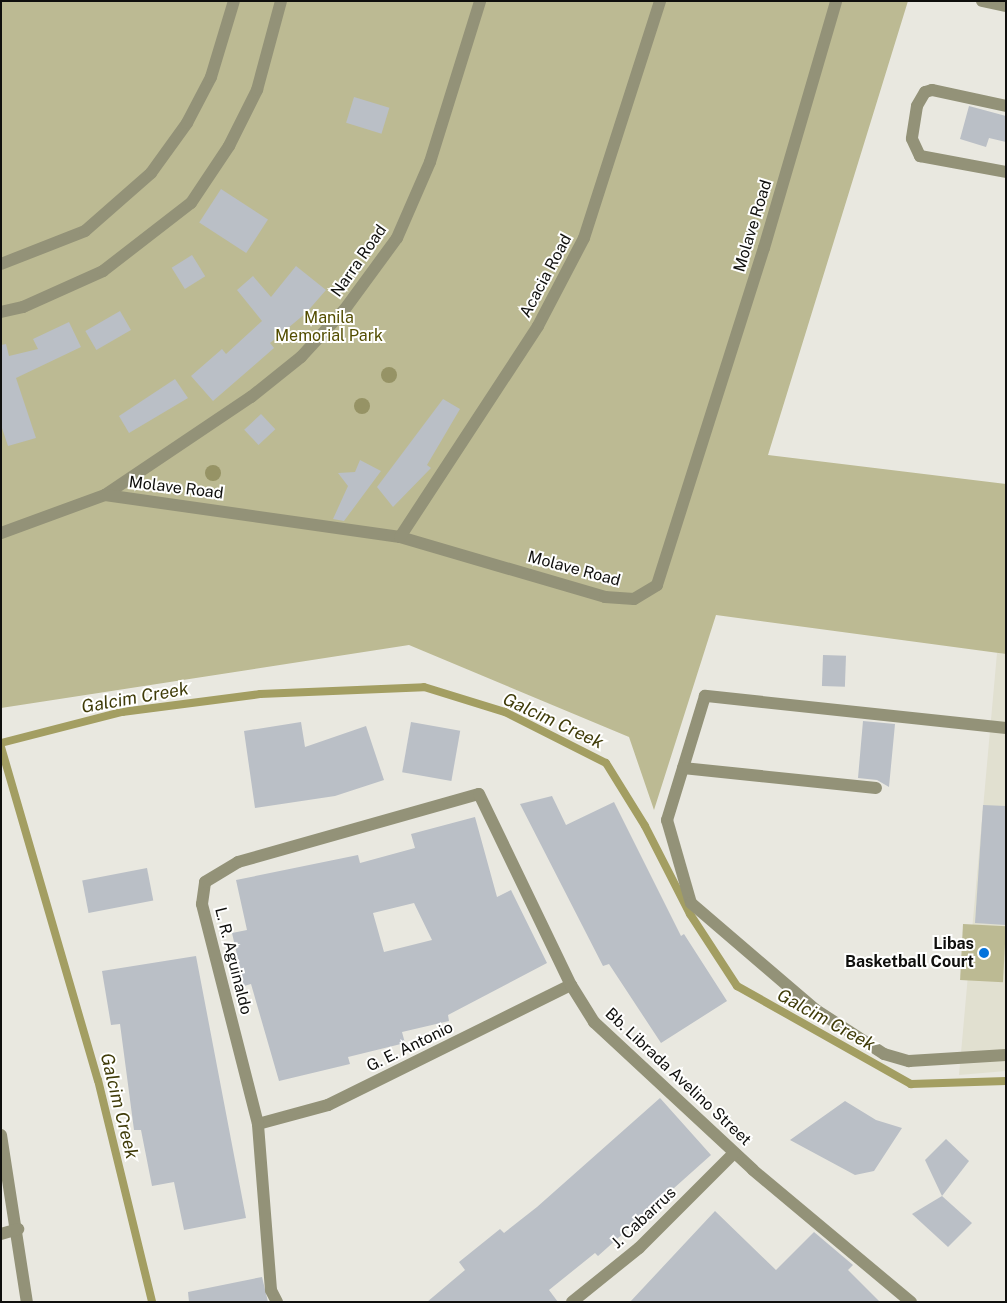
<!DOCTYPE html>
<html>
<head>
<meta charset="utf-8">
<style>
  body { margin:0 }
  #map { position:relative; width:1007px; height:1303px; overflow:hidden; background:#e9e8e0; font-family:"Public Sans",sans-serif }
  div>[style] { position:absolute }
  .built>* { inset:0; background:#e1e0d0 }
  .green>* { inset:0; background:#bcba93; transform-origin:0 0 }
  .stream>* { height:8px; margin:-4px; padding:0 4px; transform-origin:4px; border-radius:4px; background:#a39e62 }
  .building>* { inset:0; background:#babfc6; transform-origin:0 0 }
  .minor>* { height:12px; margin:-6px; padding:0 6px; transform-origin:6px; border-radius:6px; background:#939278 }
  .trees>* { width:16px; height:16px; margin:-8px; border-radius:50%; background:#969365 }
  .dots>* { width:14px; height:14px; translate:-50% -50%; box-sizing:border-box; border:2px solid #fffffe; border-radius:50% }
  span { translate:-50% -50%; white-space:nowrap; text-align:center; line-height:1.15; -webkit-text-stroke:4px #fffffe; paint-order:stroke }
  .street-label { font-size:16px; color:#0f0f0d }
  .park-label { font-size:16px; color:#534d00 }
  .poi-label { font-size:16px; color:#0f0f0d; font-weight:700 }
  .right { translate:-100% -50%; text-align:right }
  .water-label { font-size:18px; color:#3f3b08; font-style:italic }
  .frame { position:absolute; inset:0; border:2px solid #0f0f0d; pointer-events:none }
</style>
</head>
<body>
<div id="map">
  <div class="built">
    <div style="clip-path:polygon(997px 653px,1006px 654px,1006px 1071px,959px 1075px)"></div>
  </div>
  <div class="green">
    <div style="clip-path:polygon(1px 1px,908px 1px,768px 455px,1006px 484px,1006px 654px,716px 615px,654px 810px,629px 737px,409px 645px,1px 708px)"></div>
    <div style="left:963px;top:924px;width:43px;height:56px;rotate:3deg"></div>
  </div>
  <div class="stream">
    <div style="left:1px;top:743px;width:125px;rotate:-14.4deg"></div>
    <div style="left:122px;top:712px;width:139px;rotate:-7.4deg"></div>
    <div style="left:260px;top:694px;width:164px;rotate:-2.4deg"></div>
    <div style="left:424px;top:687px;width:85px;rotate:17.2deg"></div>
    <div style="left:505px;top:712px;width:113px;rotate:26.8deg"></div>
    <div style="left:606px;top:763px;width:74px;rotate:58.2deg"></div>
    <div style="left:645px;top:826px;width:99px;rotate:62.9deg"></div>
    <div style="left:690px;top:914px;width:86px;rotate:56.9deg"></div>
    <div style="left:737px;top:986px;width:200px;rotate:29.4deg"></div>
    <div style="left:911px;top:1084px;width:95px;rotate:-1.8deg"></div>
    <div style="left:1px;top:747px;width:347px;rotate:73.8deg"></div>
    <div style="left:98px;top:1080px;width:228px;rotate:76.3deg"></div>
  </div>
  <div class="building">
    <div style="left:354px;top:97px;width:37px;height:27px;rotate:17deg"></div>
    <div style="clip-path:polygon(969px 106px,1006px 116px,1006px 142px,989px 138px,986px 147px,960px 139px)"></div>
    <div style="left:221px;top:189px;width:56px;height:40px;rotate:33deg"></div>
    <div style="left:192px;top:255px;width:25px;height:24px;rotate:58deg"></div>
    <div style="clip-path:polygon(296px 266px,326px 290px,306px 313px,270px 343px,274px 348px,213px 401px,191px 376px,222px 349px,226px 354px,262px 321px,237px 290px,253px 276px,271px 297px)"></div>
    <div style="left:120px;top:311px;width:22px;height:40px;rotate:60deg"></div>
    <div style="clip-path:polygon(69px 322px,81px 347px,16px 378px,36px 438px,8px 446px,1px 425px,1px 345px,6px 344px,9px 356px,38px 349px,33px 339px)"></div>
    <div style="clip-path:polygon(175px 379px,188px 398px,129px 433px,119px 416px)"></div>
    <div style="clip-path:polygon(443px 399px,460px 409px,427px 465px,431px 468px,393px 507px,377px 487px)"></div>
    <div style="left:261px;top:414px;width:21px;height:23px;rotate:47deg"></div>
    <div style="clip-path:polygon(360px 460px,381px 471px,344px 521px,333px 519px,348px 486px,338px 473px,355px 472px)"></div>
    <div style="left:823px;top:655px;width:23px;height:31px;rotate:2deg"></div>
    <div style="clip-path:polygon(863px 721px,895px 724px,889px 787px,877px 780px,858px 778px)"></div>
    <div style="clip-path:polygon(301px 722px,305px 747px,366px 726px,384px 780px,335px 796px,255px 808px,244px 731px)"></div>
    <div style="left:411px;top:722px;width:50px;height:51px;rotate:10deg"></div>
    <div style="clip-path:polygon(552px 796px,566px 825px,614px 802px,681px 936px,684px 934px,727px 1001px,661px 1043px,609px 964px,603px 966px,520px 804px)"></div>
    <div style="clip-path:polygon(983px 805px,1006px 806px,1006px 925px,975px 923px)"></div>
    <div style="clip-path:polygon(evenodd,475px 817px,497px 897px,511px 890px,547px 963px,448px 1015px,449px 1021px,402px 1032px,405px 1043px,348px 1057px,350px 1064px,279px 1081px,251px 984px,244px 986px,232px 933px,247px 930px,236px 880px,358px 855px,360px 863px,415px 848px,411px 834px,475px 817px,414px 903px,432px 940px,384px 952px,373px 913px,414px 903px)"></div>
    <div style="left:147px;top:868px;width:33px;height:66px;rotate:79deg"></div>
    <div style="clip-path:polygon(196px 956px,246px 1218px,184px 1230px,174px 1182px,152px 1186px,141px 1130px,134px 1130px,120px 1024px,111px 1025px,102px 971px)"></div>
    <div style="clip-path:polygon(660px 1098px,711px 1155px,598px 1256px,595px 1253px,549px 1290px,558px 1302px,427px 1302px,465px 1270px,459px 1262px,500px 1229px,504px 1233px,537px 1207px)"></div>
    <div style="clip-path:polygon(845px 1101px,876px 1120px,902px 1128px,874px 1171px,855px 1175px,790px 1140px)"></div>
    <div style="clip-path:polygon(946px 1139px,969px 1161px,942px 1196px,925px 1160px)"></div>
    <div style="clip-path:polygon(942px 1196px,972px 1223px,948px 1247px,912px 1214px)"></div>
    <div style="clip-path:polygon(715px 1211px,776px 1270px,814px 1232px,853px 1265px,848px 1270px,880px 1302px,630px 1302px)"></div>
    <div style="clip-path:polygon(262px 1277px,268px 1302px,189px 1302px,188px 1292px)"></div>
  </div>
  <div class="minor">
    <div style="left:982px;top:1px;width:25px;rotate:12deg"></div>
    <div style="left:1006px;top:106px;width:76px;rotate:-167.8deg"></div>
    <div style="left:932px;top:90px;width:7px;rotate:164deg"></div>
    <div style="left:925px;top:92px;width:16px;rotate:120deg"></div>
    <div style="left:917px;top:106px;width:33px;rotate:99deg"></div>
    <div style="left:912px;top:139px;width:19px;rotate:65deg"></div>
    <div style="left:920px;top:156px;width:87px;rotate:10.5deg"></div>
    <div style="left:1px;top:264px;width:90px;rotate:-21.4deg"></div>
    <div style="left:85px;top:231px;width:88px;rotate:-41.3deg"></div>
    <div style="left:151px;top:173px;width:62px;rotate:-54.2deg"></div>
    <div style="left:187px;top:123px;width:52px;rotate:-62.4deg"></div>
    <div style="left:211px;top:77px;width:79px;rotate:-73.2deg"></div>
    <div style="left:1px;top:312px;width:23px;rotate:-13deg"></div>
    <div style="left:23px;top:307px;width:88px;rotate:-24.2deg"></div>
    <div style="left:103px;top:271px;width:111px;rotate:-37.7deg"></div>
    <div style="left:191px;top:203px;width:69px;rotate:-56.3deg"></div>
    <div style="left:229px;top:146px;width:63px;rotate:-63.4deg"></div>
    <div style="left:257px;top:90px;width:92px;rotate:-74.9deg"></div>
    <div style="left:105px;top:495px;width:176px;rotate:-33.9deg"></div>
    <div style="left:251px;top:397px;width:64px;rotate:-38.7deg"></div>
    <div style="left:301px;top:357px;width:65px;rotate:-47.5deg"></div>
    <div style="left:345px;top:309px;width:88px;rotate:-53.8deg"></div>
    <div style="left:397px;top:238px;width:83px;rotate:-66.5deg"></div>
    <div style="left:430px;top:162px;width:169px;rotate:-72.7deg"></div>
    <div style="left:1px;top:533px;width:111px;rotate:-20.1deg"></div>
    <div style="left:105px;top:495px;width:298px;rotate:8.1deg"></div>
    <div style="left:400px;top:537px;width:214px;rotate:16.3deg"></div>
    <div style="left:605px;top:597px;width:29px;rotate:4deg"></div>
    <div style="left:634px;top:599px;width:27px;rotate:-31deg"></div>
    <div style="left:657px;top:585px;width:354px;rotate:-72.4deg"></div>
    <div style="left:764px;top:248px;width:257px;rotate:-73.7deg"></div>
    <div style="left:400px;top:537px;width:252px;rotate:-56.8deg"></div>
    <div style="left:538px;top:326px;width:99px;rotate:-62.4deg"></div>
    <div style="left:584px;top:238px;width:249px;rotate:-72.2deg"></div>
    <div style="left:1006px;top:728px;width:303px;rotate:-173.9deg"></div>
    <div style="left:705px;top:696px;width:130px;rotate:107deg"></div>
    <div style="left:667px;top:820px;width:86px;rotate:73.9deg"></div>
    <div style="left:691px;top:903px;width:165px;rotate:40.6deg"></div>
    <div style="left:816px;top:1010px;width:81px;rotate:32.9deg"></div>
    <div style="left:884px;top:1054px;width:26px;rotate:16deg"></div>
    <div style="left:909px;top:1061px;width:97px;rotate:-3.5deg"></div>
    <div style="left:683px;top:768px;width:194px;rotate:5.9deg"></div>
    <div style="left:258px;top:1124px;width:73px;rotate:-15.2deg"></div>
    <div style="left:328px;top:1105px;width:271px;rotate:-26.3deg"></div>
    <div style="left:1px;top:1135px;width:169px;rotate:81.2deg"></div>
    <div style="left:1px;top:1234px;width:18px;rotate:-16deg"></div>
    <div style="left:277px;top:1302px;width:13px;rotate:-117deg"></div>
    <div style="left:271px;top:1290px;width:167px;rotate:-94.5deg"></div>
    <div style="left:258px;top:1124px;width:227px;rotate:-104.3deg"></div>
    <div style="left:202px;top:904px;width:22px;rotate:-82deg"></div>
    <div style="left:205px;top:882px;width:39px;rotate:-31deg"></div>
    <div style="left:238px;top:862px;width:250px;rotate:-15.8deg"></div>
    <div style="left:479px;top:794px;width:212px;rotate:64.3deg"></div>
    <div style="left:571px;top:985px;width:44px;rotate:58.1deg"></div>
    <div style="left:594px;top:1022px;width:217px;rotate:42.9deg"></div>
    <div style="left:753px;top:1170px;width:206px;rotate:39.9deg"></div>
    <div style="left:572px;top:1302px;width:86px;rotate:-38.9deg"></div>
    <div style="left:639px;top:1248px;width:134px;rotate:-45deg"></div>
  </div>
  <div class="trees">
    <div style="left:389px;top:375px"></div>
    <div style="left:362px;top:406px"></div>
    <div style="left:213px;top:473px"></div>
  </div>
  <div class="dots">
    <div style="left:984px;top:953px;background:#0474dc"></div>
  </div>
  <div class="street-label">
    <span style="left:753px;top:226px;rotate:-73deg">Molave Road</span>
    <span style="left:359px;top:261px;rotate:-55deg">Narra Road</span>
    <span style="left:546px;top:276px;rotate:-62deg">Acacia Road</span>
    <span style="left:176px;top:488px;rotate:7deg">Molave Road</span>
    <span style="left:574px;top:569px;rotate:15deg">Molave Road</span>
    <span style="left:233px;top:961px;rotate:76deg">L. R. Aguinaldo</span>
    <span style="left:410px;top:1047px;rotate:-26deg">G. E. Antonio</span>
    <span style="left:678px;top:1077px;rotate:43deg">Bb. Librada Avelino Street</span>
    <span style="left:644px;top:1218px;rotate:-43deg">J. Cabarrus</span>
  </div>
  <div class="park-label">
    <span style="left:329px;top:327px">Manila<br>Memorial Park</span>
  </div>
  <div class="poi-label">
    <span class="right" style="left:974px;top:953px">Libas<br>Basketball Court</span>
  </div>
  <div class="water-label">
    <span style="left:135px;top:698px;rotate:-10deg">Galcim Creek</span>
    <span style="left:553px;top:721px;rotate:25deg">Galcim Creek</span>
    <span style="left:826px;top:1020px;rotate:29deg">Galcim Creek</span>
    <span style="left:119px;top:1106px;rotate:76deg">Galcim Creek</span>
  </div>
  <div class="frame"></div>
</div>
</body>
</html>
